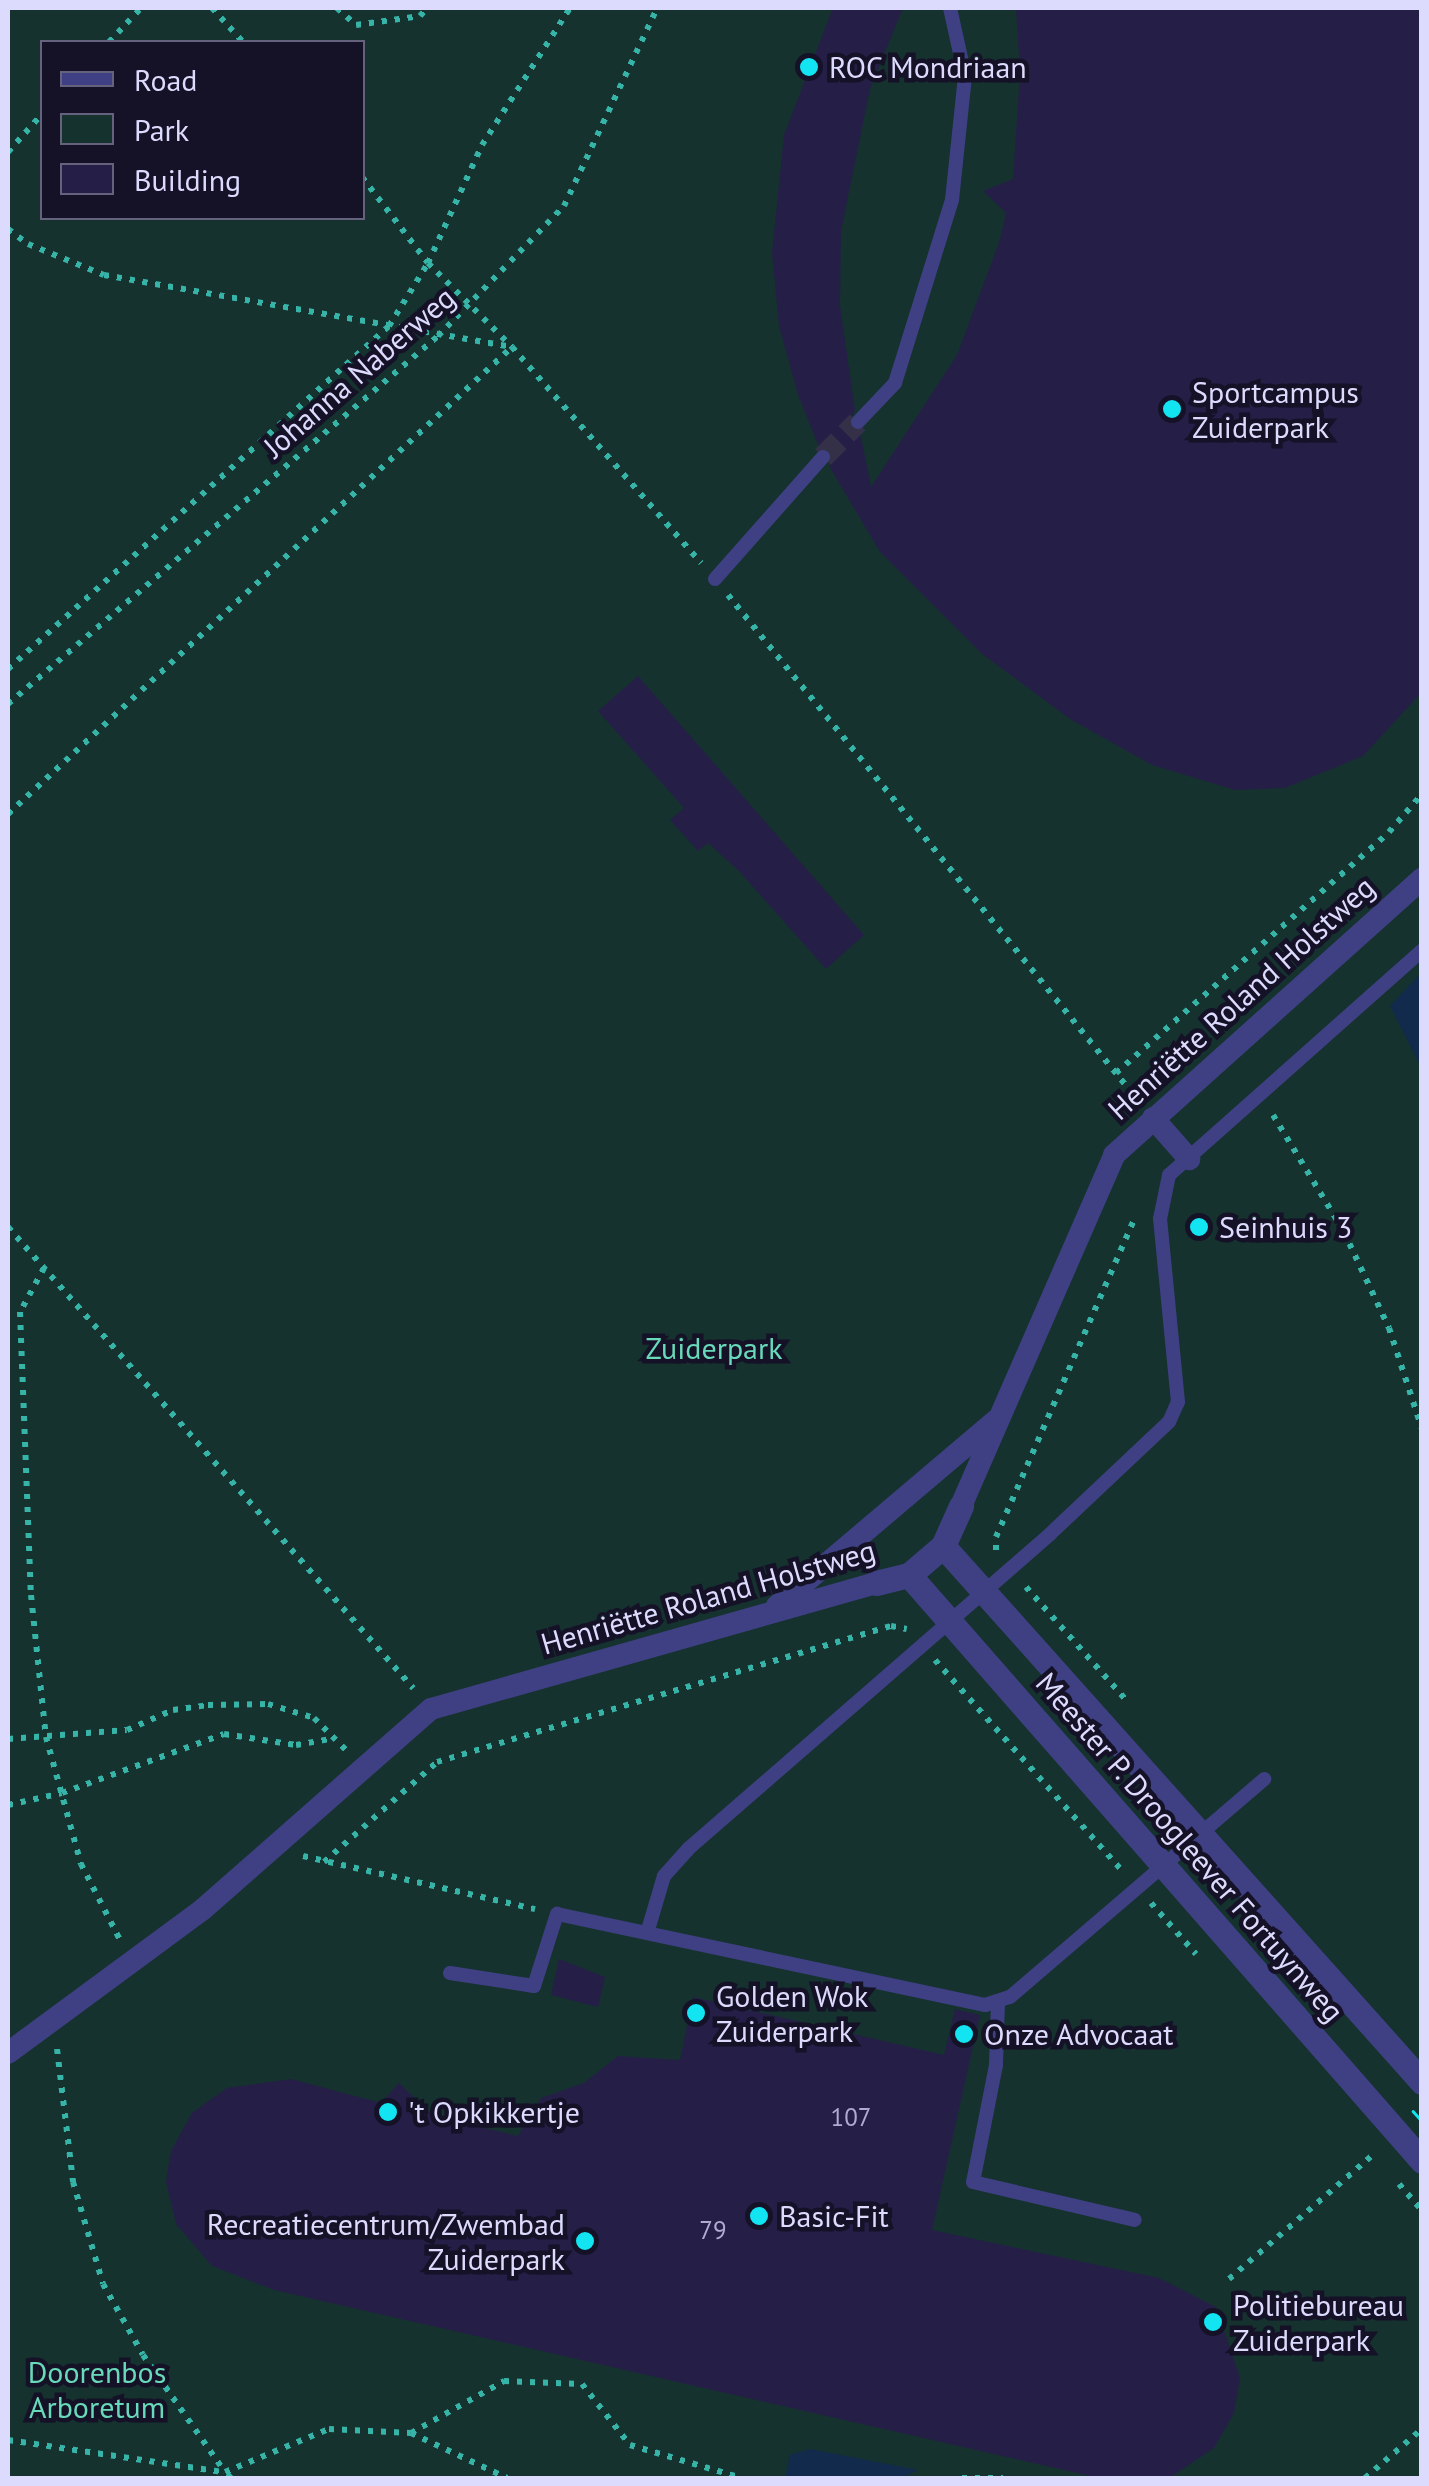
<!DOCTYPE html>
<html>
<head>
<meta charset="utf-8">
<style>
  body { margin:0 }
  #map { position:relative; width:1429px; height:2486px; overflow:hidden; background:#151228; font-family:"PT Sans",sans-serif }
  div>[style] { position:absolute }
  .green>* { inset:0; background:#15322f }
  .water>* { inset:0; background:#122a4c }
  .building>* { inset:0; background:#251f48 }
  .pedestrian-tunnel>* { height:22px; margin-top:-11px; transform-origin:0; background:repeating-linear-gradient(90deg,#333048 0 22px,transparent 0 33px) }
  .path>* { height:6px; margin-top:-3px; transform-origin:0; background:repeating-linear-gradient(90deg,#37b4a8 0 5px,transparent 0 13px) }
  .service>* { height:14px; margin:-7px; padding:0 7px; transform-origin:7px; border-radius:7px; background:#3f4084 }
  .pedestrian>* { height:22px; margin:-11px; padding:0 11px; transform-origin:11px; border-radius:11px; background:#3f4084 }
  .minor>* { height:25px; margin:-12.5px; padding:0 12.5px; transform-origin:12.5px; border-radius:12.5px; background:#3f4084 }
  .tram>* { height:2.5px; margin:-1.25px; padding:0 1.25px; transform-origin:1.25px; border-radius:1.25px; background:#12e4f2 }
  .dots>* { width:28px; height:28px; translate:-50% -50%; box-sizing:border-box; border:5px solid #151228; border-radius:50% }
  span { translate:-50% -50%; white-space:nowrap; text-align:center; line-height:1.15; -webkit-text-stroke:9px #151228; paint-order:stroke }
  .number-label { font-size:25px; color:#afacd0 }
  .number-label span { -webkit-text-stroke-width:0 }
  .poi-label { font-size:30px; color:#dddbfd }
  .left { translate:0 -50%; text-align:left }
  .right { translate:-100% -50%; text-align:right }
  .street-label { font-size:30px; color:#dddbfd }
  .park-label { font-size:30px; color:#69dab9 }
  .frame { position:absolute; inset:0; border:10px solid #dddbfd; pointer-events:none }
  .legend { position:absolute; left:40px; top:40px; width:325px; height:180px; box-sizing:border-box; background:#151228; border:2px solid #65627d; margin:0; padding:12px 18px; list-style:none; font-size:30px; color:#dddbfd }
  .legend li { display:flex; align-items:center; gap:20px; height:50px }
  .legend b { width:50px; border:2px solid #65627d }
</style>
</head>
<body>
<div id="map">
  <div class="green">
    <div style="clip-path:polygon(evenodd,8px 8px,1421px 8px,1421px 2478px,8px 2478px,8px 8px,42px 42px,362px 42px,362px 218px,42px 218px,42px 42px)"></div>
  </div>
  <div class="water">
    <div style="clip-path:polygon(1418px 976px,1422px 983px,1421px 1067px,1390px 1006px)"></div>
    <div style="clip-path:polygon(810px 2449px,918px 2470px,902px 2478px,785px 2478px,790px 2455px)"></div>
  </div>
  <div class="building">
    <div style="clip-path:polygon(833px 8px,903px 8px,870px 89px,841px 231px,840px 306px,855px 410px,848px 424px,860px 432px,871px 487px,957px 355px,1000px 240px,1006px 213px,983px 191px,1013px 179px,1020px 73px,1016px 8px,1422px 8px,1422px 692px,1363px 756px,1285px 788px,1235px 790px,1152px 765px,1070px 719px,982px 654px,880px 552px,829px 466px,833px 453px,819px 447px,798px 395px,779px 326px,772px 253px,784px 135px)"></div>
    <div style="clip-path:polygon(638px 676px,864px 935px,826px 969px,739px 871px,708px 843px,698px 851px,670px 820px,684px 808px,598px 711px)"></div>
    <div style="clip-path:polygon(559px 1959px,605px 1977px,598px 2007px,551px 1995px)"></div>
    <div style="clip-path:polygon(693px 1997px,944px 2055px,955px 2009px,980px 2015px,932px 2230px,1159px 2278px,1216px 2307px,1240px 2378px,1234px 2413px,1214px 2448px,1169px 2478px,1099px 2478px,274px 2290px,212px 2266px,176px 2224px,166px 2182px,171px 2151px,192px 2113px,227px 2088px,291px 2079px,381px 2103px,399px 2083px,433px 2116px,518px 2136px,541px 2098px,584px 2083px,618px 2056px,680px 2060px)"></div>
  </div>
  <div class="pedestrian-tunnel">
    <div style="left:823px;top:457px;width:49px;rotate:-45deg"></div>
  </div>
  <div class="path">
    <div style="left:212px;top:8px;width:46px;rotate:47.6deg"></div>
    <div style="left:337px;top:8px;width:25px;rotate:42deg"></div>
    <div style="left:356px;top:25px;width:65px;rotate:-8deg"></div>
    <div style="left:420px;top:16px;width:11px;rotate:-49deg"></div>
    <div style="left:109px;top:42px;width:47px;rotate:-46.7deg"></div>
    <div style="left:8px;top:152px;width:51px;rotate:-48.2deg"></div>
    <div style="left:362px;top:177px;width:108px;rotate:52.5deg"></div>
    <div style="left:428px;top:263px;width:119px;rotate:45deg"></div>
    <div style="left:512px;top:347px;width:287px;rotate:48.8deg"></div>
    <div style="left:8px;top:229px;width:25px;rotate:37deg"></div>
    <div style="left:28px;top:244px;width:82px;rotate:22.2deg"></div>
    <div style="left:104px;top:275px;width:413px;rotate:10deg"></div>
    <div style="left:728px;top:595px;width:648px;rotate:50.95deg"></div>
    <div style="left:8px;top:669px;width:513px;rotate:-42deg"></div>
    <div style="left:389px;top:326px;width:74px;rotate:-58.2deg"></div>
    <div style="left:428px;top:263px;width:130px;rotate:-65.4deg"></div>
    <div style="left:482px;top:145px;width:163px;rotate:-57.3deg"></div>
    <div style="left:8px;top:704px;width:566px;rotate:-40.56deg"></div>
    <div style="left:438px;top:336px;width:181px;rotate:-45.9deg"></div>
    <div style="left:564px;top:206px;width:219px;rotate:-64.8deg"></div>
    <div style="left:8px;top:814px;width:687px;rotate:-42.82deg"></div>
    <div style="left:1116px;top:1073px;width:364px;rotate:-41.4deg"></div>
    <div style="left:1389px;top:832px;width:50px;rotate:-49deg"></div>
    <div style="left:1273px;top:1115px;width:137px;rotate:58.7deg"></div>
    <div style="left:1344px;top:1232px;width:106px;rotate:64.9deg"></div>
    <div style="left:1389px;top:1328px;width:106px;rotate:71.9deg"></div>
    <div style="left:8px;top:1227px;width:614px;rotate:48.7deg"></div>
    <div style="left:44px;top:1268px;width:50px;rotate:118.6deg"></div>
    <div style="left:20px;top:1312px;width:283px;rotate:87.8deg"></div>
    <div style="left:31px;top:1595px;width:143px;rotate:84deg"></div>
    <div style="left:46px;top:1737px;width:132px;rotate:74.6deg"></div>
    <div style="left:81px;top:1864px;width:85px;rotate:62.8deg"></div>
    <div style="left:996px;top:1550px;width:13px;rotate:-90deg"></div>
    <div style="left:996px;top:1537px;width:349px;rotate:-66.5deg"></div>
    <div style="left:1026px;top:1587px;width:152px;rotate:48.5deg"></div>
    <div style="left:935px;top:1660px;width:283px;rotate:48.4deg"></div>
    <div style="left:8px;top:1739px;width:119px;rotate:-4.3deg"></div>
    <div style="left:127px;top:1730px;width:50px;rotate:-23.5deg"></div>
    <div style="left:173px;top:1710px;width:35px;rotate:-8deg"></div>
    <div style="left:208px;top:1705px;width:60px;rotate:-1deg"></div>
    <div style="left:268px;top:1704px;width:48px;rotate:16.9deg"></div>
    <div style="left:314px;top:1718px;width:45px;rotate:45deg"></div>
    <div style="left:8px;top:1805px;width:55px;rotate:-12.5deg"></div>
    <div style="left:62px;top:1793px;width:172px;rotate:-20deg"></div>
    <div style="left:224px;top:1734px;width:73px;rotate:8.7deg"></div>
    <div style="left:296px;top:1745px;width:34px;rotate:-10deg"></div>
    <div style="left:303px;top:1856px;width:238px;rotate:12.9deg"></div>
    <div style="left:324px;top:1862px;width:151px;rotate:-41.5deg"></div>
    <div style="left:437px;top:1762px;width:474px;rotate:-16.7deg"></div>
    <div style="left:891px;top:1626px;width:16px;rotate:11deg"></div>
    <div style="left:1151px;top:1903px;width:68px;rotate:48.6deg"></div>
    <div style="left:57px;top:2049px;width:134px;rotate:83.1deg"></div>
    <div style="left:73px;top:2182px;width:106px;rotate:73.6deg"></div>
    <div style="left:103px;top:2284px;width:81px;rotate:60.6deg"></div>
    <div style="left:143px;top:2355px;width:143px;rotate:55deg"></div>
    <div style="left:1399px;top:2184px;width:35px;rotate:49deg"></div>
    <div style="left:1229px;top:2279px;width:194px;rotate:-40.8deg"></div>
    <div style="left:411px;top:2433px;width:107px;rotate:-29.2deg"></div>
    <div style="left:504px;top:2381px;width:78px;rotate:2.2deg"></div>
    <div style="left:582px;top:2384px;width:78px;rotate:51.8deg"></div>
    <div style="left:630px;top:2445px;width:117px;rotate:16.4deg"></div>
    <div style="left:8px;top:2440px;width:217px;rotate:8.5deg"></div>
    <div style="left:231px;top:2478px;width:8px;rotate:-135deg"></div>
    <div style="left:225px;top:2472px;width:113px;rotate:-22.5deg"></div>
    <div style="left:329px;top:2429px;width:82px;rotate:2.8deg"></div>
    <div style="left:411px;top:2433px;width:106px;rotate:25.1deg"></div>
    <div style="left:962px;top:2478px;width:41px"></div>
    <div style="left:1365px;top:2478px;width:75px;rotate:-40.7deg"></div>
  </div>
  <div class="service">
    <div style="left:858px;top:422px;width:54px;rotate:-46.5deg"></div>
    <div style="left:895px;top:383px;width:192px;rotate:-72.7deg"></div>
    <div style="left:952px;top:200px;width:125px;rotate:-84deg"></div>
    <div style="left:965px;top:76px;width:70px;rotate:-102.4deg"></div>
    <div style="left:715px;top:579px;width:163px;rotate:-48.5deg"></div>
    <div style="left:648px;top:1930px;width:56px;rotate:-73.5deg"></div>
    <div style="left:664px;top:1876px;width:36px;rotate:-48deg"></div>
    <div style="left:688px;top:1849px;width:480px;rotate:-41deg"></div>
    <div style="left:1050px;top:1534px;width:163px;rotate:-43.3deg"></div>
    <div style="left:1169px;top:1422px;width:22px;rotate:-66deg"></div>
    <div style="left:1178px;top:1402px;width:184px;rotate:-95.6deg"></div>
    <div style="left:1160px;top:1219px;width:45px;rotate:-78.4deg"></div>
    <div style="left:1169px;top:1175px;width:339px;rotate:-41.6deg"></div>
    <div style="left:450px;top:1973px;width:85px;rotate:8.8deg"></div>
    <div style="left:534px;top:1986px;width:76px;rotate:-72.3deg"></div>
    <div style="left:557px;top:1914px;width:438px;rotate:12deg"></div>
    <div style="left:985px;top:2005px;width:26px;rotate:-18deg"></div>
    <div style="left:1010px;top:1997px;width:335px;rotate:-40.6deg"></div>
    <div style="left:998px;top:2001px;width:64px;rotate:91.8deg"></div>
    <div style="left:996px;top:2065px;width:119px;rotate:101.1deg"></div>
    <div style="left:973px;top:2182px;width:166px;rotate:13.2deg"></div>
  </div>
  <div class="pedestrian">
    <div style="left:1153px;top:1118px;width:55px;rotate:48.7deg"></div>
    <div style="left:961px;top:1506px;width:383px;rotate:-66.4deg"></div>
    <div style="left:1114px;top:1155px;width:414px;rotate:-41.9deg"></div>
    <div style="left:777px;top:1606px;width:287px;rotate:-40.3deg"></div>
    <div style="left:8px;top:2053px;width:241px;rotate:-36.4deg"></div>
    <div style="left:202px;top:1910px;width:305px;rotate:-41.3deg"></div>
    <div style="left:431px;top:1709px;width:462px;rotate:-15.8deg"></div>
  </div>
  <div class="minor">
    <div style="left:943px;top:1546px;width:719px;rotate:48.21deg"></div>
    <div style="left:909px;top:1575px;width:779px;rotate:48.8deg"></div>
    <div style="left:876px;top:1583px;width:34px;rotate:-14deg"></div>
    <div style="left:909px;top:1575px;width:45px;rotate:-40.5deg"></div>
    <div style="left:943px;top:1546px;width:44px;rotate:-65.8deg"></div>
  </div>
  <div class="tram">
    <div style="left:1413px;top:2111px;width:13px;rotate:48deg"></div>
  </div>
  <div class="dots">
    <div style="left:809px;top:67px;background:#12e4f2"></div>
    <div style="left:1172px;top:409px;background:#12e4f2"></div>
    <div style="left:1199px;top:1227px;background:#12e4f2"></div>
    <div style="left:696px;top:2013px;background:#12e4f2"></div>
    <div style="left:964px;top:2034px;background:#12e4f2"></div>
    <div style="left:388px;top:2112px;background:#12e4f2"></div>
    <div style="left:759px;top:2216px;background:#12e4f2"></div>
    <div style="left:585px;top:2241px;background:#12e4f2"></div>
    <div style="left:1213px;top:2322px;background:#12e4f2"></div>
  </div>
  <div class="number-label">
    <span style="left:851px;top:2117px">107</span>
    <span style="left:713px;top:2230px">79</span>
  </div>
  <div class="poi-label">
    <span class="left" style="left:829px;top:67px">ROC Mondriaan</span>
    <span class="left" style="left:1192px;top:409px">Sportcampus<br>Zuiderpark</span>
    <span class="left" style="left:1219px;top:1227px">Seinhuis 3</span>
    <span class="left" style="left:716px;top:2013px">Golden Wok<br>Zuiderpark</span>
    <span class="left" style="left:984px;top:2034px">Onze Advocaat</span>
    <span class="left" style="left:408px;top:2112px">'t Opkikkertje</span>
    <span class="left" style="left:779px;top:2216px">Basic-Fit</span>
    <span class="right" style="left:565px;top:2241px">Recreatiecentrum/Zwembad<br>Zuiderpark</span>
    <span class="left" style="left:1233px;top:2322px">Politiebureau<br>Zuiderpark</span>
  </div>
  <div class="street-label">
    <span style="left:359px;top:372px;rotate:-41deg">Johanna Naberweg</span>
    <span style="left:1241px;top:998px;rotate:-42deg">Henriëtte Roland Holstweg</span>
    <span style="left:708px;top:1597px;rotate:-16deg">Henriëtte Roland Holstweg</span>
    <span style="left:1190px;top:1847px;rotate:49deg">Meester P. Droogleever Fortuynweg</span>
  </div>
  <div class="park-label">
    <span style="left:714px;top:1348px">Zuiderpark</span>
    <span style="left:97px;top:2389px">Doorenbos<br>Arboretum</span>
  </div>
  <div class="frame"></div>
  <ul class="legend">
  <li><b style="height:12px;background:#3f4084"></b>Road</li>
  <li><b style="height:28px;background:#15322f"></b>Park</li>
  <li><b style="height:28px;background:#251f48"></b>Building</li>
  </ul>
</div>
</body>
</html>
